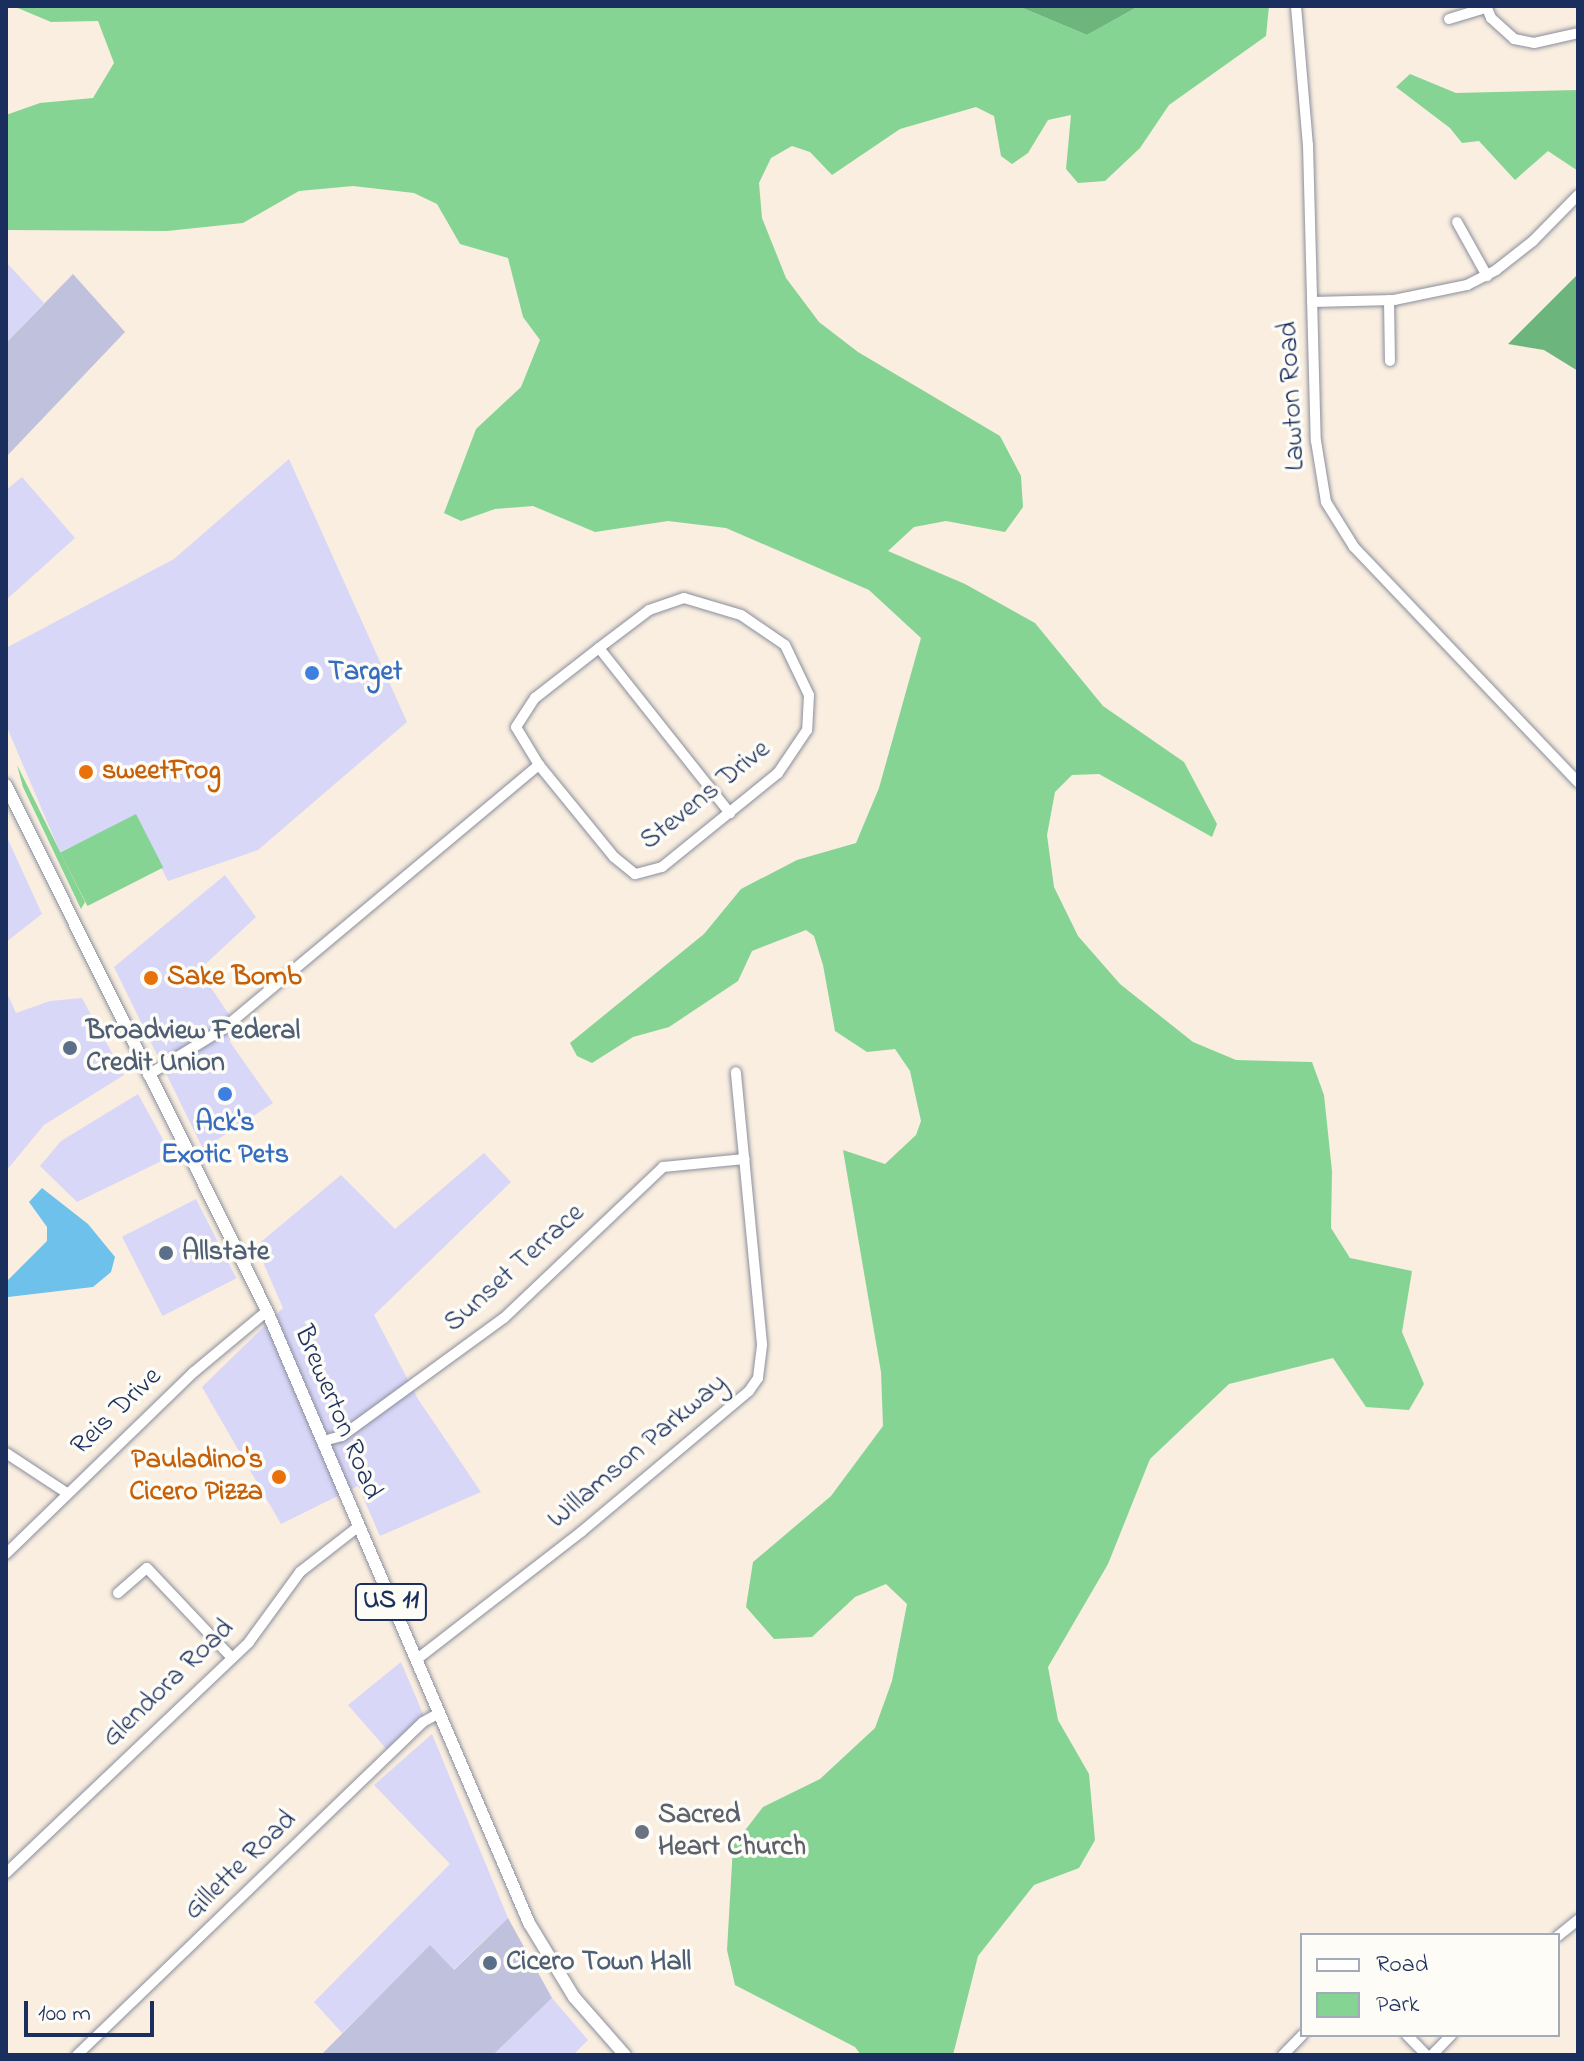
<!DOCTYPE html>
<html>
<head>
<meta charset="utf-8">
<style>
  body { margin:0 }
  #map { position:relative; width:1584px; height:2061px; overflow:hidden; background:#f9eedf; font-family:"Indie Flower",sans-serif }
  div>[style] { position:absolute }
  .built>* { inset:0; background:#d9d7f8; transform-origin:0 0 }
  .industrial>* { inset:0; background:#c0c2dd }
  .green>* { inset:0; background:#85d494; transform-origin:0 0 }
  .forest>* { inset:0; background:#6cb67e }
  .water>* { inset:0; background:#6ec1ea }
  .roads { filter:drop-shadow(0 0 2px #8a8e9e) drop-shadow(0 0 2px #8a8e9e) }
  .minor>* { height:10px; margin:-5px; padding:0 5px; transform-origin:5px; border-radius:5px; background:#fff }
  .major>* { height:12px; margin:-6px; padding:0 6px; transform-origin:6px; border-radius:6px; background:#fff }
  .dots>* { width:22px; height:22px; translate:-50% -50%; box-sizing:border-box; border:4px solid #fdfcf7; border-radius:50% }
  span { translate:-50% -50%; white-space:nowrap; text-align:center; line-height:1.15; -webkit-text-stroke:7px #fdfcf7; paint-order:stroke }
  .shield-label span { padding:2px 6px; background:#fdfcf7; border:2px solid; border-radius:6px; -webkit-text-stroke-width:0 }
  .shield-label { font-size:26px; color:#1b2f5e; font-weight:700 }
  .street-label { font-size:28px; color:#1b2f5e }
  .shop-label { font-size:28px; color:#366cbe; font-weight:700 }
  .left { translate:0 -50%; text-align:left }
  .food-label { font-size:28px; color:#c56008; font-weight:700 }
  .right { translate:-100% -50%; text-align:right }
  .service-label { font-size:28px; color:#4e5e75; font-weight:700 }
  .worship-label { font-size:28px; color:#5b616d; font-weight:700 }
  .frame { position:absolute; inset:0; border:8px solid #1b2f5e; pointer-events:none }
  .legend { position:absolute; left:1300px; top:1933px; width:260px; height:104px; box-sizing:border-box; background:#fdfcf7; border:2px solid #a3aaba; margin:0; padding:10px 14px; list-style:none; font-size:24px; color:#1b2f5e }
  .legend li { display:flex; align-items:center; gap:16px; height:40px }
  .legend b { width:40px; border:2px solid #a3aaba }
  .scale { position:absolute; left:24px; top:2001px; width:130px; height:36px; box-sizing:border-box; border:4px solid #1b2f5e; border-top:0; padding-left:10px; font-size:24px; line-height:28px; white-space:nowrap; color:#1b2f5e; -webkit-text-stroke:6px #fdfcf7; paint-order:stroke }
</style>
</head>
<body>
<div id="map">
  <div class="built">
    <div style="clip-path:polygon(6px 262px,44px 303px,6px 343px)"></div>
    <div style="clip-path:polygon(289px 459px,407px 722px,258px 850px,168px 881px,135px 817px,60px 852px,6px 725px,6px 648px,174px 559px)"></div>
    <div style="clip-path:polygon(22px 477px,75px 538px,6px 600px,6px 490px)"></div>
    <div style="clip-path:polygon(6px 835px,42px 914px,6px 942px)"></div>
    <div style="clip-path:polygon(225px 875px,256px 917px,199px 970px,232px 1019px,230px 1042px,273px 1103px,203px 1149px,114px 967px)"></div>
    <div style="clip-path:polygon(6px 991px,16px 1013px,50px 1001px,82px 998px,124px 1075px,44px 1125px,6px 1171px)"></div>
    <div style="clip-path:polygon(138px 1094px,172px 1156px,77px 1202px,40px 1166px,61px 1141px)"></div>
    <div style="clip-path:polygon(484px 1153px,511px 1182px,374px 1315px,418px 1399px,481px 1492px,380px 1536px,358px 1486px,281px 1524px,202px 1387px,283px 1308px,256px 1246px,341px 1175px,395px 1229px)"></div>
    <div style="left:196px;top:1199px;width:89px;height:83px;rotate:63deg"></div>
    <div style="clip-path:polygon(401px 1662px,424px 1716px,389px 1752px,348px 1705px)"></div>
    <div style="clip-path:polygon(432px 1734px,508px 1918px,453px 1970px,430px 1946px,342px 2033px,314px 2002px,450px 1864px,374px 1785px)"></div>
    <div style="clip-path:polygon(552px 1998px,588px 2040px,573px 2055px,493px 2055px)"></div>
  </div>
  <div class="industrial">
    <div style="clip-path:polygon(73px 274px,125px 332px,6px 457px,6px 343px)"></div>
    <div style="clip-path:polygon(508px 1918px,552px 1998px,493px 2055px,321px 2055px,430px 1945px,454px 1970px)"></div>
  </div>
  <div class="green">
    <div style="clip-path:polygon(13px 6px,1018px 6px,1087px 35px,1139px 6px,1269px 6px,1266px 36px,1169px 105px,1140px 148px,1105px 181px,1078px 183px,1066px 169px,1071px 115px,1048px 120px,1028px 153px,1012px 164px,1001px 156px,994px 116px,976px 107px,900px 129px,832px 175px,810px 152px,792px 146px,771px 158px,759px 183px,762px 218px,786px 278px,819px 322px,858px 352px,1000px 436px,1021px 476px,1023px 507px,1005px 532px,946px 521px,914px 527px,888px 551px,965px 584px,1035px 623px,1103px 706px,1184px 762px,1217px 824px,1212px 837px,1099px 774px,1072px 775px,1055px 792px,1047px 835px,1054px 887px,1078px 936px,1120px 984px,1193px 1042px,1236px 1060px,1312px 1062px,1324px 1095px,1332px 1171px,1331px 1228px,1350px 1258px,1412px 1271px,1402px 1332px,1424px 1384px,1409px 1410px,1366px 1407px,1333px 1358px,1229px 1384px,1150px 1459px,1108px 1564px,1048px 1667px,1058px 1720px,1089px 1774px,1095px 1840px,1079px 1868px,1034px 1885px,978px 1956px,953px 2055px,861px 2055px,855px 2047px,735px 1985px,727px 1950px,733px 1846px,763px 1807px,820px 1779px,875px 1728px,892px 1681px,907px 1604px,886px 1584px,855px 1597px,812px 1637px,774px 1639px,746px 1607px,753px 1562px,831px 1496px,883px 1426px,881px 1372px,843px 1150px,885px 1164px,916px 1135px,921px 1121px,910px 1071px,895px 1049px,867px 1052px,835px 1031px,823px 965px,814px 936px,806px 930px,752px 951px,738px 981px,669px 1027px,633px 1037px,592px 1063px,577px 1056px,570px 1043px,704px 934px,741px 889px,797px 860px,856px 843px,879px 788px,921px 638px,869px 590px,726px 528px,668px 521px,595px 532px,533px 506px,495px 509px,461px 521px,444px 513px,476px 429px,521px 387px,540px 340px,523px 317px,508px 258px,460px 244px,437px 204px,414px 193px,353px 186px,299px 191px,243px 223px,167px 231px,6px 230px,6px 115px,40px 103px,93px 98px,114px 63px,98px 21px,51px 22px)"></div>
    <div style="clip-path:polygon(1410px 74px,1456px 93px,1578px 90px,1578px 171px,1548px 151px,1515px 180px,1479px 141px,1462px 143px,1450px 128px,1396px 87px)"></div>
    <div style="clip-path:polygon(17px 765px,85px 902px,81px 909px,23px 787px)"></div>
    <div style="left:136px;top:814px;width:60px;height:85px;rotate:63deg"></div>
  </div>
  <div class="forest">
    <div style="clip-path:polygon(1018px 6px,1139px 6px,1087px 35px)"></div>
    <div style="clip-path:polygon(1578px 274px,1578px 371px,1544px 350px,1508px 344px)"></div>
  </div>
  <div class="water">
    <div style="clip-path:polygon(42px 1188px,88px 1224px,115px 1257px,111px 1272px,93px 1287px,8px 1297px,6px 1282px,47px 1241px,47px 1227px,29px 1202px)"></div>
  </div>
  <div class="roads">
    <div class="minor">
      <div style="left:1296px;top:6px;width:140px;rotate:85.1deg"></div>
      <div style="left:1308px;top:145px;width:296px;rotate:88.5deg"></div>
      <div style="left:1316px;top:441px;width:62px;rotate:80.7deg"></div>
      <div style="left:1326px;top:502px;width:53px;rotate:58.1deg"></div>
      <div style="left:1354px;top:547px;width:325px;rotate:46.4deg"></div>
      <div style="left:1486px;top:6px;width:13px;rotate:67deg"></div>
      <div style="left:1491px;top:18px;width:31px;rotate:42deg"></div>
      <div style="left:1514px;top:39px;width:20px;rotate:11deg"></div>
      <div style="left:1534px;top:43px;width:45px;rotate:-12.8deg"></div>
      <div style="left:1449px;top:19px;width:39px;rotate:-17deg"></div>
      <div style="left:1457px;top:222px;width:62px;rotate:60.9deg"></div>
      <div style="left:1389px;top:300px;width:61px;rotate:89.1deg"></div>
      <div style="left:1312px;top:302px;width:82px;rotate:-1.4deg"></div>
      <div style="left:1394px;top:300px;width:75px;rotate:-11.6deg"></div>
      <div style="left:1467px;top:285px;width:33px;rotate:-27deg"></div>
      <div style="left:1496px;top:270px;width:47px;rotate:-38.1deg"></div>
      <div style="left:1533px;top:241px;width:64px;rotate:-45.6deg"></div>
      <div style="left:684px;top:598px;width:59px;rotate:16.6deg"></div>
      <div style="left:741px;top:615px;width:53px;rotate:34.3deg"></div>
      <div style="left:785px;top:645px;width:55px;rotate:64.4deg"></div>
      <div style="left:809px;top:695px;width:35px;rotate:93deg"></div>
      <div style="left:807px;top:730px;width:52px;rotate:124deg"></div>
      <div style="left:778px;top:773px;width:149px;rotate:141deg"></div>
      <div style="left:662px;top:867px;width:28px;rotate:165deg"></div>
      <div style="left:635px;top:874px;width:27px;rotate:-141deg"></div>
      <div style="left:614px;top:857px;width:119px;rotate:-129.2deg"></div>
      <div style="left:539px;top:765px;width:44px;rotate:-121.2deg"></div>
      <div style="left:516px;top:727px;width:35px;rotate:-57deg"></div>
      <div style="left:535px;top:698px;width:81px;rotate:-38deg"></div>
      <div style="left:599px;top:648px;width:63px;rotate:-37.2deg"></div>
      <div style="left:649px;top:610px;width:37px;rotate:-19deg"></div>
      <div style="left:599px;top:648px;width:211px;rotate:51.6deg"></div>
      <div style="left:148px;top:1075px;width:88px;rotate:-31.5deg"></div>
      <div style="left:223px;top:1029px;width:412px;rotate:-39.9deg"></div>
      <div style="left:323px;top:1441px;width:20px;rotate:-15deg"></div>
      <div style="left:342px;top:1436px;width:200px;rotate:-36.1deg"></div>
      <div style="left:504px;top:1318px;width:219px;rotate:-43.5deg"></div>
      <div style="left:663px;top:1167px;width:82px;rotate:-5.6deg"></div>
      <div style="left:6px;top:1453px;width:73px;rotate:33.3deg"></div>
      <div style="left:6px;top:1554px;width:262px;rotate:-44.1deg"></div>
      <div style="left:194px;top:1372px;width:95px;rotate:-39.9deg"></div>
      <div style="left:118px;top:1593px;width:38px;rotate:-41deg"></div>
      <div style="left:147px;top:1568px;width:124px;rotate:46.6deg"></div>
      <div style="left:416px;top:1660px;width:209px;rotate:-37.8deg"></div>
      <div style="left:581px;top:1532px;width:219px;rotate:-40deg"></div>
      <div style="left:749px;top:1391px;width:16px;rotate:-55deg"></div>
      <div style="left:758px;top:1378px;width:34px;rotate:-83deg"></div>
      <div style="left:762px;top:1344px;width:273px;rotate:-95.5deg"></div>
      <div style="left:6px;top:1873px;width:335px;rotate:-43.5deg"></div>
      <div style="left:249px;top:1642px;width:87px;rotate:-53.9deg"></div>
      <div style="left:300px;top:1572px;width:75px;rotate:-37.9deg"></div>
      <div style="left:1558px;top:1936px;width:26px;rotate:-39deg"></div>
      <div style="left:1407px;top:2035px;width:28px;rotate:46deg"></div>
      <div style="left:77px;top:2055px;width:480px;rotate:-43.9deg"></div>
      <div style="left:423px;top:1722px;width:18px;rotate:-29deg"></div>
      <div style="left:1283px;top:2055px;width:28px;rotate:-46deg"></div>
      <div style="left:1432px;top:2055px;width:28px;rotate:-46deg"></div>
    </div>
    <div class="major">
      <div style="left:6px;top:785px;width:587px;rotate:63.61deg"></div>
      <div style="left:267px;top:1311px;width:666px;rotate:66.82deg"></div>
      <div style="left:529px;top:1923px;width:87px;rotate:58.7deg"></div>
      <div style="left:574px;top:1997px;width:77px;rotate:48.7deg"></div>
    </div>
  </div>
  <div class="dots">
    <div style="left:312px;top:673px;background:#3f7fe0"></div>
    <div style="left:86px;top:772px;background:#e8710a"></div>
    <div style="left:151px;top:978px;background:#e8710a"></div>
    <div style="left:70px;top:1048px;background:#5c6f8a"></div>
    <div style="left:225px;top:1094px;background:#3f7fe0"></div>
    <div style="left:166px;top:1253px;background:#5c6f8a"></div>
    <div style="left:279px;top:1477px;background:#e8710a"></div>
    <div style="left:642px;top:1832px;background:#6b7280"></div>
    <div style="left:490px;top:1963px;background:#5c6f8a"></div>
  </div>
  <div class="shield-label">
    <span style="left:391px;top:1602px">US 11</span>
  </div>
  <div class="street-label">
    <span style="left:1293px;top:396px;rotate:-93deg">Lawton Road</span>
    <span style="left:706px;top:796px;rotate:-39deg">Stevens Drive</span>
    <span style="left:515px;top:1269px;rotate:-42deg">Sunset Terrace</span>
    <span style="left:117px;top:1412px;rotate:-44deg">Reis Drive</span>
    <span style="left:337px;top:1413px;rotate:67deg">Brewerton Road</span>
    <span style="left:638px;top:1452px;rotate:-40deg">Willamson Parkway</span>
    <span style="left:169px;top:1684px;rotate:-44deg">Glendora Road</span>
    <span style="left:241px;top:1866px;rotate:-44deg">Gillette Road</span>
  </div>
  <div class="shop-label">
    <span class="left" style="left:328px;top:673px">Target</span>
    <span style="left:225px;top:1140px">Ack's<br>Exotic Pets</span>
  </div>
  <div class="food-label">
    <span class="left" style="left:102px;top:772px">sweetFrog</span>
    <span class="left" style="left:167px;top:978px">Sake Bomb</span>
    <span class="right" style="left:263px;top:1477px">Pauladino's<br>Cicero Pizza</span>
  </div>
  <div class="service-label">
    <span class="left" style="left:86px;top:1048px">Broadview Federal<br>Credit Union</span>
    <span class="left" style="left:182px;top:1253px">Allstate</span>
    <span class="left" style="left:506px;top:1963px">Cicero Town Hall</span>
  </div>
  <div class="worship-label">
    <span class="left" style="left:658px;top:1832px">Sacred<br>Heart Church</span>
  </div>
  <div class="frame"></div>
  <ul class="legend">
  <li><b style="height:10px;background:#fff"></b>Road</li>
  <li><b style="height:22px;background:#85d494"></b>Park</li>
  </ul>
  <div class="scale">100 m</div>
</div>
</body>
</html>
